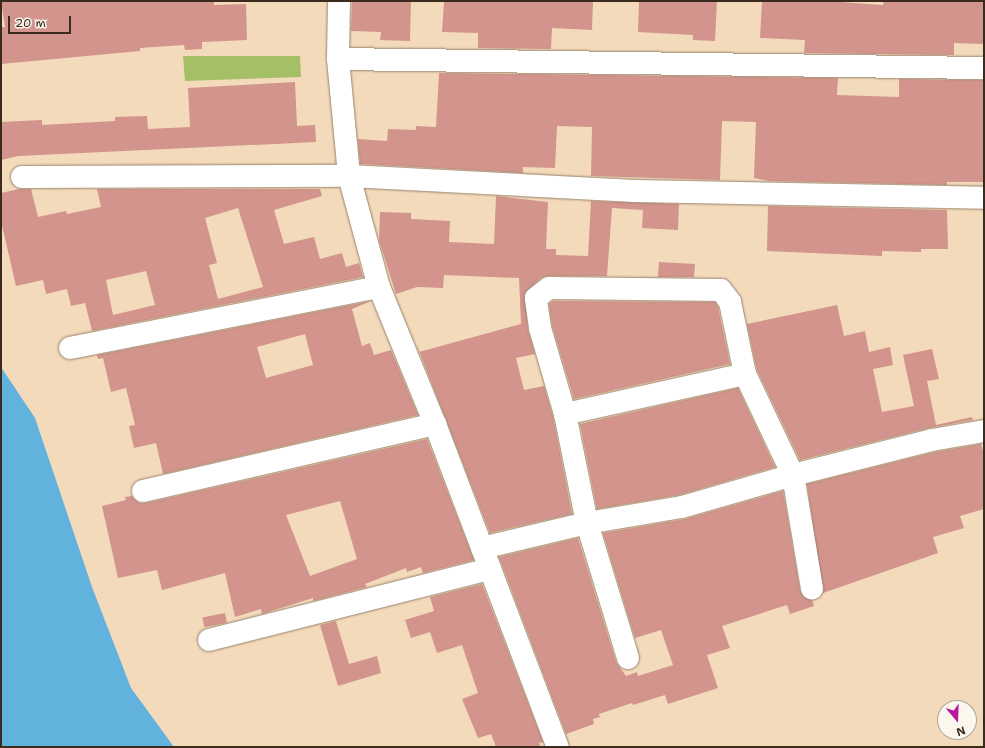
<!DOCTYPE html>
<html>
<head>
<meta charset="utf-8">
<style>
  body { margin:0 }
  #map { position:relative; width:985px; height:748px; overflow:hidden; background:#f3daba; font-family:"Shantell Sans",sans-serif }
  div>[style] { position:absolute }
  .green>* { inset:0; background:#a4bf66 }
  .water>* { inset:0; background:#61b2dc }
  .building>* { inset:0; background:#d2948c; transform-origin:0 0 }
  .roads { filter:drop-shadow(0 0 1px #97826c) drop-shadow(0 0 1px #97826c) }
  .street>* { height:22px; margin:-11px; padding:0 11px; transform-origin:11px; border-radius:11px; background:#fff }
  .secondary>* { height:22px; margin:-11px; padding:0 11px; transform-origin:11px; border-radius:11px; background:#fff }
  span { translate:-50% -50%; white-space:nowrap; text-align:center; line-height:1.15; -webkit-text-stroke:3px #fbf7ec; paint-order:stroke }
  .frame { position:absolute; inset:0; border:2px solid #3b2a1e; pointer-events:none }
  .north { position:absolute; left:937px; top:700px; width:40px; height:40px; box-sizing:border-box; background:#fbf7ec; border:1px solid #aea59a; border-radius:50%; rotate:161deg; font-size:11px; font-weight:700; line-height:16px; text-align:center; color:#3b2a1e }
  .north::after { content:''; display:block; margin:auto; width:14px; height:18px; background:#b5179e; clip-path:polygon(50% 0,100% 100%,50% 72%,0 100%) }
  .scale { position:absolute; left:8px; top:16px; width:63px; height:18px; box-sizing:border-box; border:2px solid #3b2a1e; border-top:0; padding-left:5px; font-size:12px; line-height:14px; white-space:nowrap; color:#3b2a1e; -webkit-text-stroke:3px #fbf7ec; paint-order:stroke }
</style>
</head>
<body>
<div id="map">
  <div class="green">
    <div style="clip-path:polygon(300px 56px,301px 77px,185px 81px,183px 56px)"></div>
  </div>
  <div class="water">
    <div style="clip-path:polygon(1px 367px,35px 418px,92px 587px,131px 688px,174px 747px,1px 747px)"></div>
  </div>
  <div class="building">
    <div style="clip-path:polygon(1px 1px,214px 1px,214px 5px,246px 4px,247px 40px,202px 42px,202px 49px,185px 50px,184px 45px,140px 48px,140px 51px,1px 64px,1px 27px,5px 27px)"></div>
    <div style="clip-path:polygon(352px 1px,411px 1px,410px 41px,380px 40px,381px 32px,351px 31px)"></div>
    <div style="clip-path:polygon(444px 1px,593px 1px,592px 30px,552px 28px,551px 49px,478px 48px,478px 33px,442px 32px)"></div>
    <div style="clip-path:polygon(639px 1px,717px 1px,715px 41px,693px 40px,693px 35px,638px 32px)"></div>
    <div style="clip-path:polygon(762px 1px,826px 1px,883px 5px,884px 1px,984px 1px,984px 44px,954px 43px,954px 55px,804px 53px,805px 40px,760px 38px)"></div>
    <div style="clip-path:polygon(439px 73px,838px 78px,837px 95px,899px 97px,899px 79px,984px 80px,984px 182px,947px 182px,947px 185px,769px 181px,754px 178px,756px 122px,722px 121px,720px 180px,591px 176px,592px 127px,557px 126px,555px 168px,523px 167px,523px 173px,360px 164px,358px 139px,387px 141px,388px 129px,416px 130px,416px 126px,436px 127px)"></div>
    <div style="clip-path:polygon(295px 82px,297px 126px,315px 125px,316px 142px,18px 156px,1px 160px,1px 122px,42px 120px,42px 125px,115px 121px,115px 117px,147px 116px,148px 129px,190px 127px,188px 88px)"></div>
    <div style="clip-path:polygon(evenodd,19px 189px,31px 189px,38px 217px,66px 211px,67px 214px,101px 207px,97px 189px,320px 189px,322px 196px,274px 210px,284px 244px,314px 237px,320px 259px,342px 253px,346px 267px,359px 263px,363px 277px,92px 331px,85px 303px,71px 306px,67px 289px,46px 294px,43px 280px,16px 286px,1px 221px,1px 193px,19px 189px,238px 208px,263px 287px,218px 299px,209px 265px,217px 263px,205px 218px,238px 208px,19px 189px,146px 271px,155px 305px,113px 315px,106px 280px,146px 271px)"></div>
    <div style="clip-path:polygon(496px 196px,548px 202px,546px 249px,556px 249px,556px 255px,588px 256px,591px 201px,679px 204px,678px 230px,642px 228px,643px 210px,612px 208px,607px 276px,549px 276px,541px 278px,525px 293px,528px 330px,535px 354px,516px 358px,524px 390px,544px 386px,553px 417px,572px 514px,490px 533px,416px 343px,419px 352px,521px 324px,519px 278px,444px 275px,443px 288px,417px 287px,396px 294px,379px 240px,380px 212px,411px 213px,411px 219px,450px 221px,449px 242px,494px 244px)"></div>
    <div style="clip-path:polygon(768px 206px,947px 210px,948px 249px,921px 249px,921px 252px,882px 251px,882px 256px,767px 251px)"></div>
    <div style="clip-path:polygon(659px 262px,695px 264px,694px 277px,658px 277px)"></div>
    <div style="clip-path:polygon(evenodd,371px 301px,352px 309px,362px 346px,370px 343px,374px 355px,391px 350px,418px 415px,163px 474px,156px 443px,134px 448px,129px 426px,135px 425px,126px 388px,111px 392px,103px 358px,98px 359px,97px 355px,371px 301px,305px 334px,313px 365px,266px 378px,257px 347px,305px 334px)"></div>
    <div style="clip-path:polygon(553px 301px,715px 302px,718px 307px,730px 364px,574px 399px,552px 325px,549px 304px)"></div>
    <div style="clip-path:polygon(837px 305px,844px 336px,865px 331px,869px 352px,890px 347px,893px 365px,873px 369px,882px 412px,914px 406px,903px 355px,932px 349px,939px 379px,927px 381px,936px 425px,972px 417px,973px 420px,929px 428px,800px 460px,757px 370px,747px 324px)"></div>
    <div style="clip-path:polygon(738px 388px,775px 467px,679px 495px,597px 509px,580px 424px)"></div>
    <div style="clip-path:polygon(evenodd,427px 439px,474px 560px,423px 573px,421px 567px,407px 572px,406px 568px,365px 584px,367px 587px,313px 601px,313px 598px,262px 614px,261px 609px,235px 617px,225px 573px,162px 590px,157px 570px,118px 578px,102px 506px,126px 500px,125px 497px,132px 496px,139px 503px,146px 503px,427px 439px,340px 501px,357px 559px,310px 576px,286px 515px,340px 501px)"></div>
    <div style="clip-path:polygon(981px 444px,984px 454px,984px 509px,960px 516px,964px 528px,933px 537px,938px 553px,823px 593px,807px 484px,935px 452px)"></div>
    <div style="clip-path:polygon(783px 491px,800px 590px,803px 596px,812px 600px,814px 606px,790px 614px,787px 605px,722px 626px,730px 648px,707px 655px,718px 688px,668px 704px,665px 695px,633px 705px,632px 703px,599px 714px,600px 717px,593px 719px,594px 724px,566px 734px,499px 557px,578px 538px,616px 662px,626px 676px,637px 672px,638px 676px,673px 665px,661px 630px,635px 638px,603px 533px,685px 519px)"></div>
    <div style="clip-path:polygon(482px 584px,543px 742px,539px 743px,541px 747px,496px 747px,491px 734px,478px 738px,462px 699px,478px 693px,462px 645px,437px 653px,430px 632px,411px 638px,405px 620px,434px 611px,430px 597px)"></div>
    <div style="left:225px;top:613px;width:10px;height:23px;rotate:79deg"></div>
    <div style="clip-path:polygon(336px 621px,349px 664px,377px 656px,381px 673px,338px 686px,320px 625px)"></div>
  </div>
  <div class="roads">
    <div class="street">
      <div style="left:338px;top:59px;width:646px;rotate:0.8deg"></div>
      <div style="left:22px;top:177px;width:327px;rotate:-0.2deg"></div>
      <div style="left:349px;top:176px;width:286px;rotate:3deg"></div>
      <div style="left:635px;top:191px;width:349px;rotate:1.1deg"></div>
      <div style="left:70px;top:348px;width:315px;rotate:-11.2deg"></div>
      <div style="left:565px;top:414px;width:184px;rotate:-12.5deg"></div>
      <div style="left:143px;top:491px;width:300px;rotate:-12.9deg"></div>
      <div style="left:482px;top:548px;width:108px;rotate:-13.4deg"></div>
      <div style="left:587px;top:523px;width:96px;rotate:-9.6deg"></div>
      <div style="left:682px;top:507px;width:116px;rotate:-16.1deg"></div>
      <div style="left:793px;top:475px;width:143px;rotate:-14.1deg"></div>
      <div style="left:932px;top:440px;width:53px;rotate:-9.8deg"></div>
      <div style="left:209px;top:640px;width:290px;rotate:-14.2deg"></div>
      <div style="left:628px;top:658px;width:141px;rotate:-106.9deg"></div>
      <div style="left:587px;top:523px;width:111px;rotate:-101.4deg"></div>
      <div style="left:565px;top:414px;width:90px;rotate:-106.2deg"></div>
      <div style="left:540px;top:328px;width:30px;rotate:-98deg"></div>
      <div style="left:536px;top:298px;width:16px;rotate:-38deg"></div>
      <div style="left:549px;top:288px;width:172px;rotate:0.7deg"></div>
      <div style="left:721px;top:290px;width:15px;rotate:53deg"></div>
      <div style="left:730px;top:302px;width:74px;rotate:78.2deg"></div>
      <div style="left:745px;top:374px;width:112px;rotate:64.6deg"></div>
      <div style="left:793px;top:475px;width:115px;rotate:80.5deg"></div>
    </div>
    <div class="secondary">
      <div style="left:339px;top:1px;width:58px;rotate:91deg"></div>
      <div style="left:338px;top:59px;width:118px;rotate:84.6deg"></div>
      <div style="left:349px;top:176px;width:115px;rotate:74.9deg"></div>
      <div style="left:379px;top:287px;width:148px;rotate:67.8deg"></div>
      <div style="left:435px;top:424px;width:346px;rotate:69.2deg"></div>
    </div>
  </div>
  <div class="frame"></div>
  <div class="north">N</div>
  <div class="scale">20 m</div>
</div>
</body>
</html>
